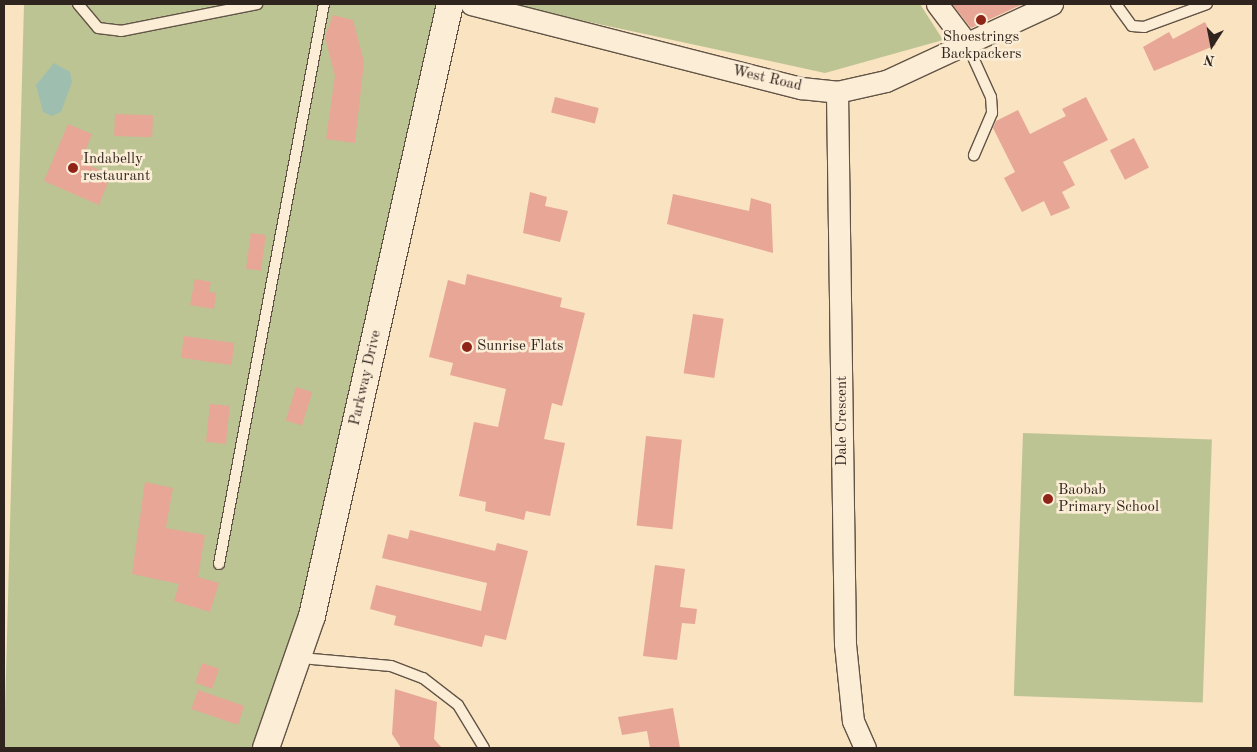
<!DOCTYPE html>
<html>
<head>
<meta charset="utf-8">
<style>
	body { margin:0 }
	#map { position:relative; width:1257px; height:752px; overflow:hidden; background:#f9e3c0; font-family:"Old Standard TT",serif }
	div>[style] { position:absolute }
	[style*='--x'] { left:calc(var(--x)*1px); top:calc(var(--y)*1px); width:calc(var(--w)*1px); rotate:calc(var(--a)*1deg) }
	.green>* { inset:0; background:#bcc493; transform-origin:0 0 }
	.water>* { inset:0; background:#9ebeb0 }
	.building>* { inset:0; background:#e7a696; transform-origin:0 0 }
	.roads { filter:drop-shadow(1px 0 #625446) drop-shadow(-1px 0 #625446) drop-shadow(0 1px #625446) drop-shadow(0 -1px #625446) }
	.service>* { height:10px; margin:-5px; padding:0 5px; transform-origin:5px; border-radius:5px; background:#fbedd6 }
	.minor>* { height:21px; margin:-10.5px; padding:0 10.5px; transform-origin:10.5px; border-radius:10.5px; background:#fbedd6 }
	.tertiary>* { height:26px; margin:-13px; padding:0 13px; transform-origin:13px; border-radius:13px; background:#fbedd6 }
	.dots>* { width:14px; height:14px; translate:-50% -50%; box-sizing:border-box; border:2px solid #fbedd6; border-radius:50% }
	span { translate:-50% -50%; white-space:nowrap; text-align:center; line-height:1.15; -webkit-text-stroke:5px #fbedd6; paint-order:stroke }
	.poi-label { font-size:15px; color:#30241e }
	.left { translate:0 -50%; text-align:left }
	.street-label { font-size:15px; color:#30241e }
	.frame { position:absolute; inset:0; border:5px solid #30241e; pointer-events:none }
	.north { position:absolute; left:1187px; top:20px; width:50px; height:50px; -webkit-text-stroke:4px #fbedd6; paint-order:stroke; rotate:191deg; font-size:14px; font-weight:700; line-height:20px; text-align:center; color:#30241e }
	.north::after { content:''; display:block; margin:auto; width:18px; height:22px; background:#30241e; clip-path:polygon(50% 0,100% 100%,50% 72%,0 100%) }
</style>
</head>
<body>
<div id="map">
	<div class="green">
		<div style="clip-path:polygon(24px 4px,450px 4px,305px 624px,265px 748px,4px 748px)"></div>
		<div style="clip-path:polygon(506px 4px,920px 4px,943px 40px,825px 73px)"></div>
		<div style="left:1023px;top:433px;width:189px;height:263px;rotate:2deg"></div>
	</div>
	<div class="water">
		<div style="clip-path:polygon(54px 63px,70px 72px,72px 82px,61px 112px,52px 116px,43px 112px,36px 85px)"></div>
	</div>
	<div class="building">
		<div style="clip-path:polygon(952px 4px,1023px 4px,971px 28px)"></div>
		<div style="clip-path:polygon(333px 15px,353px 20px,364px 62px,355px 143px,326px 139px,335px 76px,325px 37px)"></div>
		<div style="clip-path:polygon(1205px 22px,1216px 45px,1154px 71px,1143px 47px,1169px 32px,1173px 39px)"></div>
		<div style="left:555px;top:97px;width:45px;height:16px;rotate:14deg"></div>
		<div style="clip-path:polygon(1086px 97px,1108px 140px,1063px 162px,1075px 185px,1062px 192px,1070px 208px,1051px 216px,1044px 201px,1022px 212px,1004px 178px,1015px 172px,993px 128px,996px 121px,1018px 110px,1030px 134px,1066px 116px,1062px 109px)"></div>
		<div style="left:115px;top:114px;width:38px;height:22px;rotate:2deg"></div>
		<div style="clip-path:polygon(68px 124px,92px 134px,81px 162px,111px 175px,99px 205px,44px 181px)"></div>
		<div style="left:1134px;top:138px;width:33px;height:27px;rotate:63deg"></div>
		<div style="clip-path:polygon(530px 192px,547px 197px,545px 206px,568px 211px,560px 242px,523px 233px)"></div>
		<div style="clip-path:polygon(673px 194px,749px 211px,751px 198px,771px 204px,773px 253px,667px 224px)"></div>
		<div style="left:251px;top:233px;width:15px;height:36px;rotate:8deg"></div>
		<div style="clip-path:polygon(467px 274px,562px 298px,560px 307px,585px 313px,562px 406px,552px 403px,544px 439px,565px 443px,550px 516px,526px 511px,524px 520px,485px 511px,486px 502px,459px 496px,474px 422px,498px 427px,506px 389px,450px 375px,453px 363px,429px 357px,448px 280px,465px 285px)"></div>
		<div style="clip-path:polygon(195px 279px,211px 282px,209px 292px,216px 293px,214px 309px,190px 305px)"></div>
		<div style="left:693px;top:314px;width:31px;height:60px;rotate:9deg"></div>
		<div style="left:184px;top:336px;width:51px;height:22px;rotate:8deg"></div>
		<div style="left:296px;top:387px;width:17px;height:35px;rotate:17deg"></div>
		<div style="left:210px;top:404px;width:20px;height:38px;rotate:6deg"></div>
		<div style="left:646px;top:436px;width:36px;height:90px;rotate:6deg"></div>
		<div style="clip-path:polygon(145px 482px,173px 488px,166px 528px,205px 535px,198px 577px,219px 583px,210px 612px,174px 601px,179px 584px,132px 574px)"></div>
		<div style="clip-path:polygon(410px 530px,495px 551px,497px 543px,528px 551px,506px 640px,485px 635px,482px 647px,394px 625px,396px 616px,370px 609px,376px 585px,481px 611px,487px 583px,382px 558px,388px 534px,408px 539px)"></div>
		<div style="clip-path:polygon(655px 565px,685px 569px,680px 607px,697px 609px,695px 624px,682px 623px,677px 660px,643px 656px)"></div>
		<div style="left:202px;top:663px;width:18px;height:21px;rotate:19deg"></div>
		<div style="clip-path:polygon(395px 689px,437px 702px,434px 739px,442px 748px,401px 748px,392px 734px)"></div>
		<div style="left:198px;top:690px;width:49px;height:20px;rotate:19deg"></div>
		<div style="clip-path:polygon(673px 708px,680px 748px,650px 748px,647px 731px,622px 735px,618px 717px)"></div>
	</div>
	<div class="roads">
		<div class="service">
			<div style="--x:78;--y:4;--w:31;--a:50"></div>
			<div style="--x:98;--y:28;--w:23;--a:7"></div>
			<div style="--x:121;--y:31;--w:139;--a:-11.2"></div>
			<div style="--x:1116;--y:4;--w:27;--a:54"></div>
			<div style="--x:1132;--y:26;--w:12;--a:5"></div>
			<div style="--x:1144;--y:27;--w:67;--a:-20.1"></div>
			<div style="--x:966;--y:42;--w:60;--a:65.6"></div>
			<div style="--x:991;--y:97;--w:16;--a:86"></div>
			<div style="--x:992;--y:113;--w:46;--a:113.2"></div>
			<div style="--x:219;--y:564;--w:570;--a:-79.38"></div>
			<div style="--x:301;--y:658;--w:90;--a:5.1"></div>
			<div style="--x:391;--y:666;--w:34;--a:21"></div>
			<div style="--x:423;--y:678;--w:44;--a:37.6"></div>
			<div style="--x:458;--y:705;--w:50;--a:58.8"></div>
		</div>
		<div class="minor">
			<div style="--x:471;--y:4;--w:341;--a:14.3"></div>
			<div style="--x:801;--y:88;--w:36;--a:6"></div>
			<div style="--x:837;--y:92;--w:50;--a:-12.7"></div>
			<div style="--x:886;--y:81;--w:183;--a:-24.9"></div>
			<div style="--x:937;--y:4;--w:46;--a:52.9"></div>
			<div style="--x:837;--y:92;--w:552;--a:89.17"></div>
			<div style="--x:845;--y:644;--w:77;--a:84.1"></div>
			<div style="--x:853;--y:721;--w:30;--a:66"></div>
		</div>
		<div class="tertiary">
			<div style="--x:266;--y:748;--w:140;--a:-70.8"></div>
			<div style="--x:312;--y:616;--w:627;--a:-77.29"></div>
		</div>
	</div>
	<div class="dots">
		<div style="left:981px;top:20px;background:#8f2418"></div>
		<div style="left:73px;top:168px;background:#8f2418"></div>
		<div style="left:467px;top:347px;background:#8f2418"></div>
		<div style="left:1048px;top:499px;background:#8f2418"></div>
	</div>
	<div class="poi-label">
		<span style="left:981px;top:46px">Shoestrings<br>Backpackers</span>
		<span class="left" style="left:83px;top:168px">Indabelly<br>restaurant</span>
		<span class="left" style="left:477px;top:347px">Sunrise Flats</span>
		<span class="left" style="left:1058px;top:499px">Baobab<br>Primary School</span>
	</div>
	<div class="street-label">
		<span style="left:767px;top:79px;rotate:13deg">West Road</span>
		<span style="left:366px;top:378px;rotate:-77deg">Parkway Drive</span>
		<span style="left:843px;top:421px;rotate:-90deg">Dale Crescent</span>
	</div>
	<div class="frame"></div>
	<div class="north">N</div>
</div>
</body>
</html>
